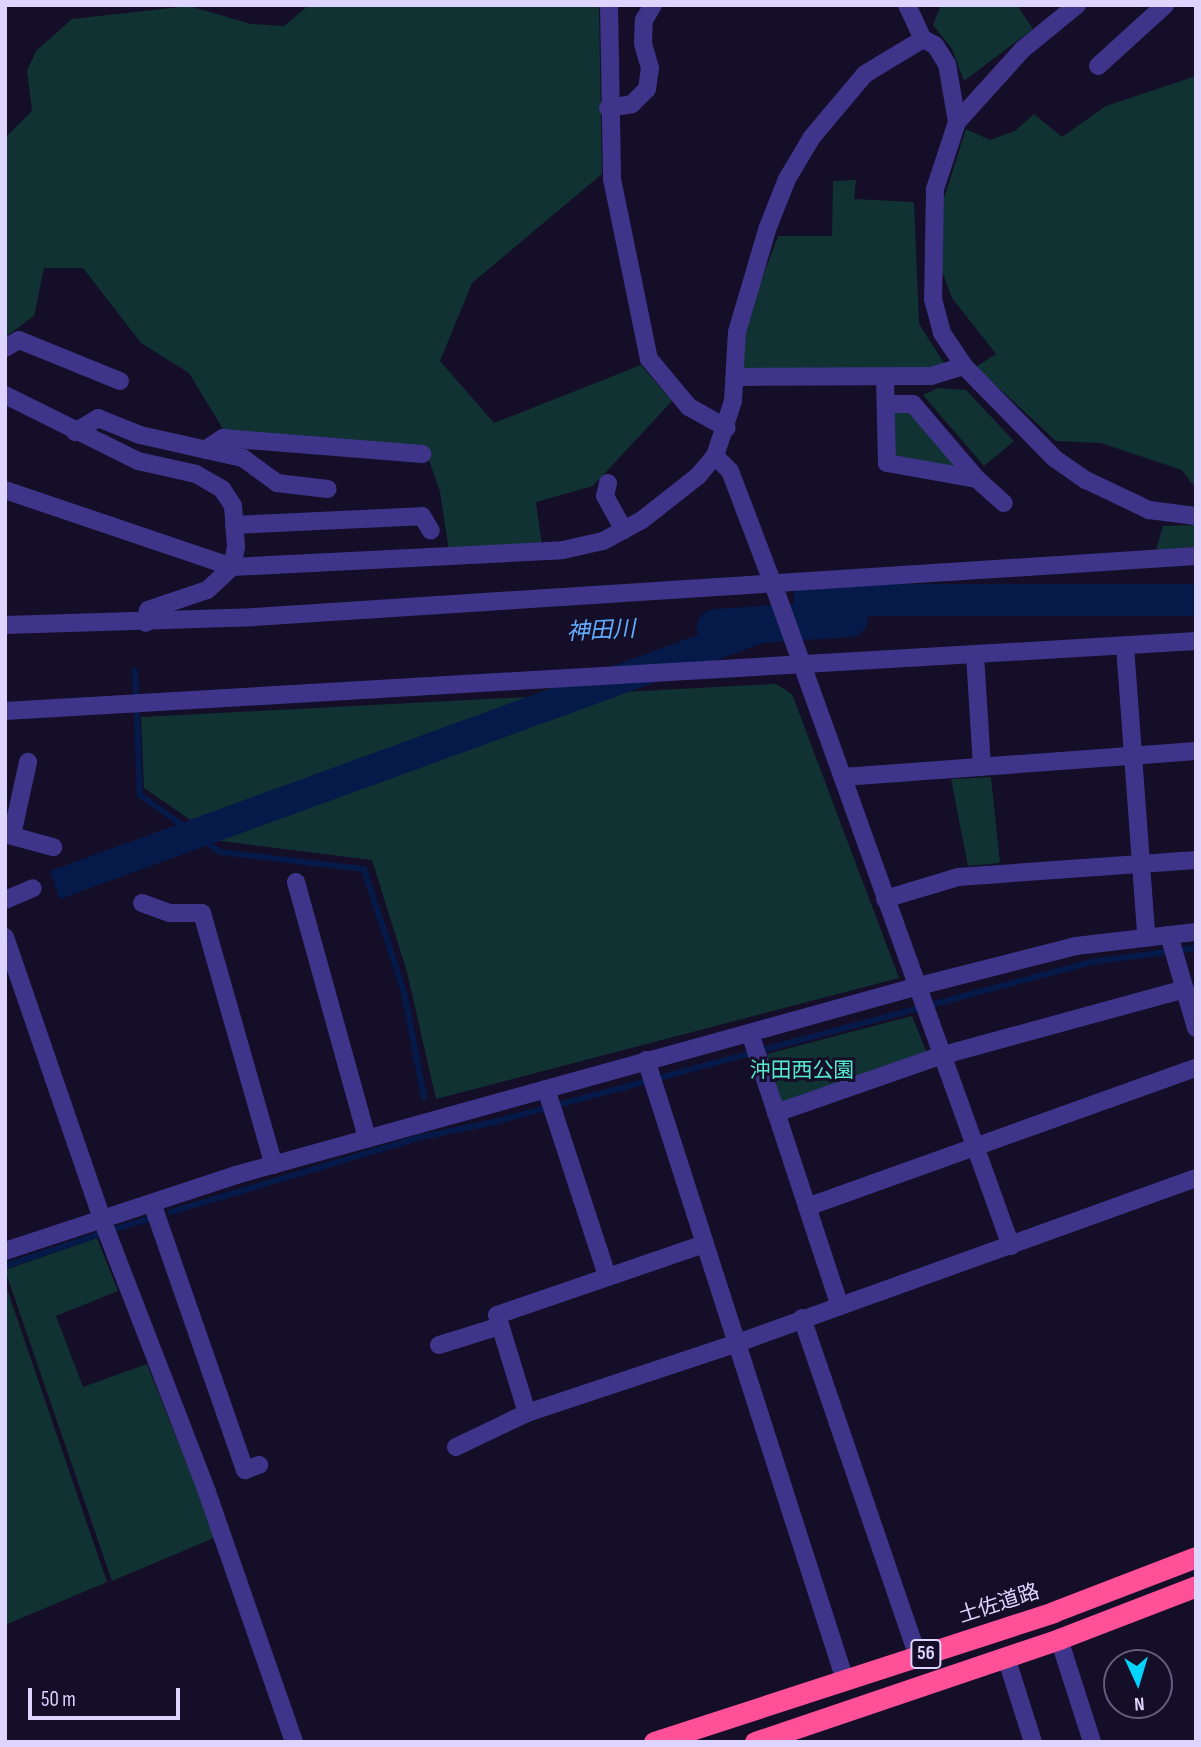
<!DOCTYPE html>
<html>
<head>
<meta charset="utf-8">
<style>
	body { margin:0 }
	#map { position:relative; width:1201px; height:1747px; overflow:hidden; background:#140e28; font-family:"Sofia Sans Condensed","Noto Sans JP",sans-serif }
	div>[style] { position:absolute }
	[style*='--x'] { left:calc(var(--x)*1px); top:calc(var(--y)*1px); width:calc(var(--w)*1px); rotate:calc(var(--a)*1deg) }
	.green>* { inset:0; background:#103233 }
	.water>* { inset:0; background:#061a49; transform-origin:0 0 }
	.stream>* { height:6px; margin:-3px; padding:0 3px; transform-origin:3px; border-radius:3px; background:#061a49 }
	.river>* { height:37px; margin:-18.5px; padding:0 18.5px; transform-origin:18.5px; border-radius:18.5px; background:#061a49 }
	.minor>* { height:18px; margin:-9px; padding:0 9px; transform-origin:9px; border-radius:9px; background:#3e358b }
	.highway>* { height:21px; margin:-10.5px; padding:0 10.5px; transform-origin:10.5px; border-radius:10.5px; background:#ff5098 }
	span { translate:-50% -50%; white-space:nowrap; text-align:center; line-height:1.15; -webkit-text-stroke:6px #140e28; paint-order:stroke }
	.shield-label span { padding:2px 5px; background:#140e28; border:2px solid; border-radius:5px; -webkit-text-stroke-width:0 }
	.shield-label { font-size:19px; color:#ddd5ff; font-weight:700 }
	.park-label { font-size:21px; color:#57e9ce }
	.street-label { font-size:21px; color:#ddd5ff }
	.water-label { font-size:23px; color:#63adff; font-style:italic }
	.frame { position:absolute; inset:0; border:7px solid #ddd5ff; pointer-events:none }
	.north { position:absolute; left:1103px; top:1649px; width:70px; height:70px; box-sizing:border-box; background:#140e28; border:2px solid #645e7e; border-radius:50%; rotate:176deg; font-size:19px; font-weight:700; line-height:28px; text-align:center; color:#ddd5ff }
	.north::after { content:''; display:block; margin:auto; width:24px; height:32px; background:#01d5ff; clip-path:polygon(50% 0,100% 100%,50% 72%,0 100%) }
	.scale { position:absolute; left:28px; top:1688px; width:152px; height:32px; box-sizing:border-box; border:4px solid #ddd5ff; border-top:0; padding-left:9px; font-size:21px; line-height:24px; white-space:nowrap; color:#ddd5ff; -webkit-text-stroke:5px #140e28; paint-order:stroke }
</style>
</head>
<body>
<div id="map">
	<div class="green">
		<div style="clip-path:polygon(309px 5px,599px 5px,602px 174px,472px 283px,440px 361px,494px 423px,641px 365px,672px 401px,593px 486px,536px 502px,542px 546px,449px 551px,440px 492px,425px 448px,226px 434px,189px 373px,141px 343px,83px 268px,44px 268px,34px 316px,5px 337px,5px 138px,32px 111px,27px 71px,36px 51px,72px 19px,189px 6px,251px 24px,284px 26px)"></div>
		<div style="clip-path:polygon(941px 5px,1017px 5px,1033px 29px,964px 81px,952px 49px,933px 25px)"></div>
		<div style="clip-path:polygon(1196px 76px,1196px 489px,1182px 470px,1101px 443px,1056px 441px,976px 367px,996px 354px,952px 298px,942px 271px,942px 204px,966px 129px,990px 140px,1015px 131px,1034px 114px,1062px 137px,1106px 106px)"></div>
		<div style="clip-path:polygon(856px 180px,854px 199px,914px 202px,919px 324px,944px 363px,931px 370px,741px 371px,747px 319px,778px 236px,832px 236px,833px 181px)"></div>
		<div style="clip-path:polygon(938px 388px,966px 390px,1014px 441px,984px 466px,923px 395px)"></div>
		<div style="clip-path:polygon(890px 409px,911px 410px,957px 469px,891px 456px)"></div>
		<div style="clip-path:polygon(1196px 525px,1196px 547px,1156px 550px,1163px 526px)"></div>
		<div style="clip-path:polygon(776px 684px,792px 694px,899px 978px,436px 1099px,407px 972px,372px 860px,221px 841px,144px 788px,141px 717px)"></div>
		<div style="clip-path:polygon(991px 777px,1000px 863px,968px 866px,951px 779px)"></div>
		<div style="clip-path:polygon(912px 1016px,928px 1056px,782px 1106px,767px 1054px)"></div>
		<div style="clip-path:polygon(97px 1238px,118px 1291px,56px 1316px,83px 1387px,147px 1364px,216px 1537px,112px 1581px,5px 1270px)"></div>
		<div style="clip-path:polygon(5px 1283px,107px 1582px,5px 1625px)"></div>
	</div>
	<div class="water">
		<div style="left:1196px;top:584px;width:32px;height:402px;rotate:90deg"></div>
		<div style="left:761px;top:612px;width:30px;height:757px;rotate:70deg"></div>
	</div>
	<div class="stream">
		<div style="--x:135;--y:671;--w:124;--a:87.7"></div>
		<div style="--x:140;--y:795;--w:98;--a:35.5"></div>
		<div style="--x:220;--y:852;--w:145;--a:6.7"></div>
		<div style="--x:364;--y:869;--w:129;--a:72"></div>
		<div style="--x:404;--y:992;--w:107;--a:79.2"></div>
		<div style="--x:171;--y:1212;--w:257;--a:-16.7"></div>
		<div style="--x:417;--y:1138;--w:79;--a:-11.7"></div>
		<div style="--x:494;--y:1122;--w:618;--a:-15"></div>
		<div style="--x:1091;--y:962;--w:106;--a:-7.6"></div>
		<div style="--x:112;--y:1230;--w:39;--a:-17"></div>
		<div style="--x:5;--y:1266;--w:97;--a:-18.6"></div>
	</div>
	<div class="river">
		<div style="--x:715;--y:627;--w:134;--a:-3.8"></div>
	</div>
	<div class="minor">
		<div style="--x:609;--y:5;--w:174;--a:89"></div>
		<div style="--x:612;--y:179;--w:184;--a:78.4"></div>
		<div style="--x:649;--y:359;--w:62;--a:50.2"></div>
		<div style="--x:689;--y:407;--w:43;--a:28.9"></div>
		<div style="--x:907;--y:5;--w:38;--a:65"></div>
		<div style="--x:1077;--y:5;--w:70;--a:140.8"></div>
		<div style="--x:1023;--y:49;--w:98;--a:132.1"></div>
		<div style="--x:957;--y:122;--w:71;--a:108.2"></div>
		<div style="--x:935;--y:189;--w:110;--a:91"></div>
		<div style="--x:933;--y:299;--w:35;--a:75"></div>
		<div style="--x:942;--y:333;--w:40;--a:56"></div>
		<div style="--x:964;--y:366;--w:129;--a:45.6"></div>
		<div style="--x:1054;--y:458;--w:39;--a:35"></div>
		<div style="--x:1086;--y:480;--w:70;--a:25.5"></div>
		<div style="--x:1149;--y:510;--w:47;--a:7.3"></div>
		<div style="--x:1098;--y:66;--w:91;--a:-42.3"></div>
		<div style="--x:608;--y:108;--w:24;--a:-9"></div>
		<div style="--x:632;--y:104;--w:21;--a:-45"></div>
		<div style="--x:647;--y:89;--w:21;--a:-82"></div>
		<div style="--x:650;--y:68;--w:26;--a:-106"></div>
		<div style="--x:643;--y:43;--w:23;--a:-88"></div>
		<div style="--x:644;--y:20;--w:17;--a:-59"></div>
		<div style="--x:5;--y:348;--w:16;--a:-30"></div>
		<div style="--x:19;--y:340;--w:109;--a:22.1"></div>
		<div style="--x:736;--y:377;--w:195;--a:-0.3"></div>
		<div style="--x:931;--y:376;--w:34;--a:-17"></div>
		<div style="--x:885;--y:377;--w:86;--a:88.7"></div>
		<div style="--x:887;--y:463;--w:91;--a:10.1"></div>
		<div style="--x:977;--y:479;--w:36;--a:42"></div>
		<div style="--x:5;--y:395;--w:148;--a:26.4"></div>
		<div style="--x:138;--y:461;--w:59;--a:12.6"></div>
		<div style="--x:196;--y:474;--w:30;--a:30"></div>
		<div style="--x:222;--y:489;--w:20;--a:57"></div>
		<div style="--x:233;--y:506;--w:41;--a:85.8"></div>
		<div style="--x:236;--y:547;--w:20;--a:101"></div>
		<div style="--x:232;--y:567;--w:34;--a:137"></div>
		<div style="--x:207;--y:590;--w:62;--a:161.3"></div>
		<div style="--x:148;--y:610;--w:13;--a:99"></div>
		<div style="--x:886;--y:404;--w:27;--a:0"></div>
		<div style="--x:913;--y:404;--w:99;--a:49.5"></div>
		<div style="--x:75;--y:432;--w:27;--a:-31"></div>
		<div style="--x:98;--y:418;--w:45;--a:22"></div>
		<div style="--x:140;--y:435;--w:106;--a:12.6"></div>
		<div style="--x:243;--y:458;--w:42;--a:36.3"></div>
		<div style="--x:277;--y:483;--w:51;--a:6.7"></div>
		<div style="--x:205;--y:450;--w:22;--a:-34"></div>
		<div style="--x:223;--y:438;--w:200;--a:4.6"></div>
		<div style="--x:715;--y:456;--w:21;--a:45"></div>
		<div style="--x:730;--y:471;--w:129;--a:69.2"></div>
		<div style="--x:776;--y:592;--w:695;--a:70.24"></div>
		<div style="--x:608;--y:483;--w:13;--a:103"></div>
		<div style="--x:605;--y:496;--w:39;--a:61"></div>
		<div style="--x:5;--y:490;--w:240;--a:18.7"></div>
		<div style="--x:232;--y:567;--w:331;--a:-2.9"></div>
		<div style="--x:563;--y:550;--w:41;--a:-12.7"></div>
		<div style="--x:603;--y:541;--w:44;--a:-28.3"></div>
		<div style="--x:642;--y:520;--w:71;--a:-38.2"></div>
		<div style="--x:698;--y:476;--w:26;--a:-50"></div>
		<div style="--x:715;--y:456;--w:58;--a:-71.9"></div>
		<div style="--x:733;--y:401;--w:69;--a:-86.7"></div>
		<div style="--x:737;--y:332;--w:109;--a:-73.6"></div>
		<div style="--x:768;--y:227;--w:52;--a:-68.4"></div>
		<div style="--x:787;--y:179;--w:49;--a:-59.2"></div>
		<div style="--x:812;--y:137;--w:82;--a:-49.9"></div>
		<div style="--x:865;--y:74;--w:68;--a:-31.1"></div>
		<div style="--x:923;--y:39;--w:13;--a:27"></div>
		<div style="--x:935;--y:45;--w:22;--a:58"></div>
		<div style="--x:947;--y:64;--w:59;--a:80.2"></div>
		<div style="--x:234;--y:525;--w:188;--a:-2.7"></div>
		<div style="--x:422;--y:516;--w:17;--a:59"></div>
		<div style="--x:5;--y:625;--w:248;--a:-1.8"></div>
		<div style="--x:253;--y:617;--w:945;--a:-3.7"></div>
		<div style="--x:1125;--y:646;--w:290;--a:85.8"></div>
		<div style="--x:975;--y:655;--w:111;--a:86.4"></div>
		<div style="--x:5;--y:711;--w:1193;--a:-3.36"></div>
		<div style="--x:843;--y:777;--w:354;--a:-4.2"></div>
		<div style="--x:5;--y:834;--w:50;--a:15.2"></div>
		<div style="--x:12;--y:835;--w:75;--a:-77.6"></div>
		<div style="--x:296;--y:882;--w:266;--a:74.5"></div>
		<div style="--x:885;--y:899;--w:76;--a:-16.8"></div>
		<div style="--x:958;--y:877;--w:239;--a:-4.1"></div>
		<div style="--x:5;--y:900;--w:30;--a:-23"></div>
		<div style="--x:142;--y:903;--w:30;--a:20"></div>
		<div style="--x:170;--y:913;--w:32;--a:0"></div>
		<div style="--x:202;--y:913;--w:262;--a:74.1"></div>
		<div style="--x:1169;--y:935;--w:97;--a:73.8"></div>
		<div style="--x:5;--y:937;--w:301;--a:71"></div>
		<div style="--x:103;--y:1222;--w:289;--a:68.9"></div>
		<div style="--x:207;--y:1492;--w:265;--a:70.8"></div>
		<div style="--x:750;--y:1033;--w:285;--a:71.8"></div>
		<div style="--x:646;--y:1060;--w:651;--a:72.21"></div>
		<div style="--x:546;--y:1089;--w:197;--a:71.9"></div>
		<div style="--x:776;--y:1113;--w:174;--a:-19.2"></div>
		<div style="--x:940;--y:1056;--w:254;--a:-15.3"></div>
		<div style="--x:152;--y:1203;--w:283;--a:70.8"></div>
		<div style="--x:245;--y:1470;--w:15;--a:-20"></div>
		<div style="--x:807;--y:1207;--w:413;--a:-19.7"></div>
		<div style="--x:5;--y:1251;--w:243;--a:-18.2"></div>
		<div style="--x:236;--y:1175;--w:705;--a:-15.48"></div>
		<div style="--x:915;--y:987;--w:166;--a:-14.3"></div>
		<div style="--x:1076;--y:946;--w:121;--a:-6.7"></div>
		<div style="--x:802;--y:1318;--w:346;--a:71.1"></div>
		<div style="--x:439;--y:1345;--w:64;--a:-17.3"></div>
		<div style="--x:527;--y:1413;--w:219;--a:-18.4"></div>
		<div style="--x:735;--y:1344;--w:490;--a:-19.8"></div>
		<div style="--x:456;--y:1447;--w:79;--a:-25.6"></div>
		<div style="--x:527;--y:1413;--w:102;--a:-107"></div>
		<div style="--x:497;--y:1315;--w:219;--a:-18.9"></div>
		<div style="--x:1059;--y:1639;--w:108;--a:72.2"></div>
		<div style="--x:1006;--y:1657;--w:89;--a:72.4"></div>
	</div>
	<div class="highway">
		<div style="--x:654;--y:1742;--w:420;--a:-18"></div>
		<div style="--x:1053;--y:1612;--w:153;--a:-21"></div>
		<div style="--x:755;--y:1742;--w:321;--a:-18.7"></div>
		<div style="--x:1059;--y:1639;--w:147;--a:-21.1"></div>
	</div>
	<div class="shield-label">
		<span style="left:926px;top:1654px">56</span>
	</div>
	<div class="park-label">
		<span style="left:802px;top:1071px">沖田西公園</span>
	</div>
	<div class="street-label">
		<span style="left:999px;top:1604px;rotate:-18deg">土佐道路</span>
	</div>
	<div class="water-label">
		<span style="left:601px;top:631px;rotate:-3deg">神田川</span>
	</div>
	<div class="frame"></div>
	<div class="north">N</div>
	<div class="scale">50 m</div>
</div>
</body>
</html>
